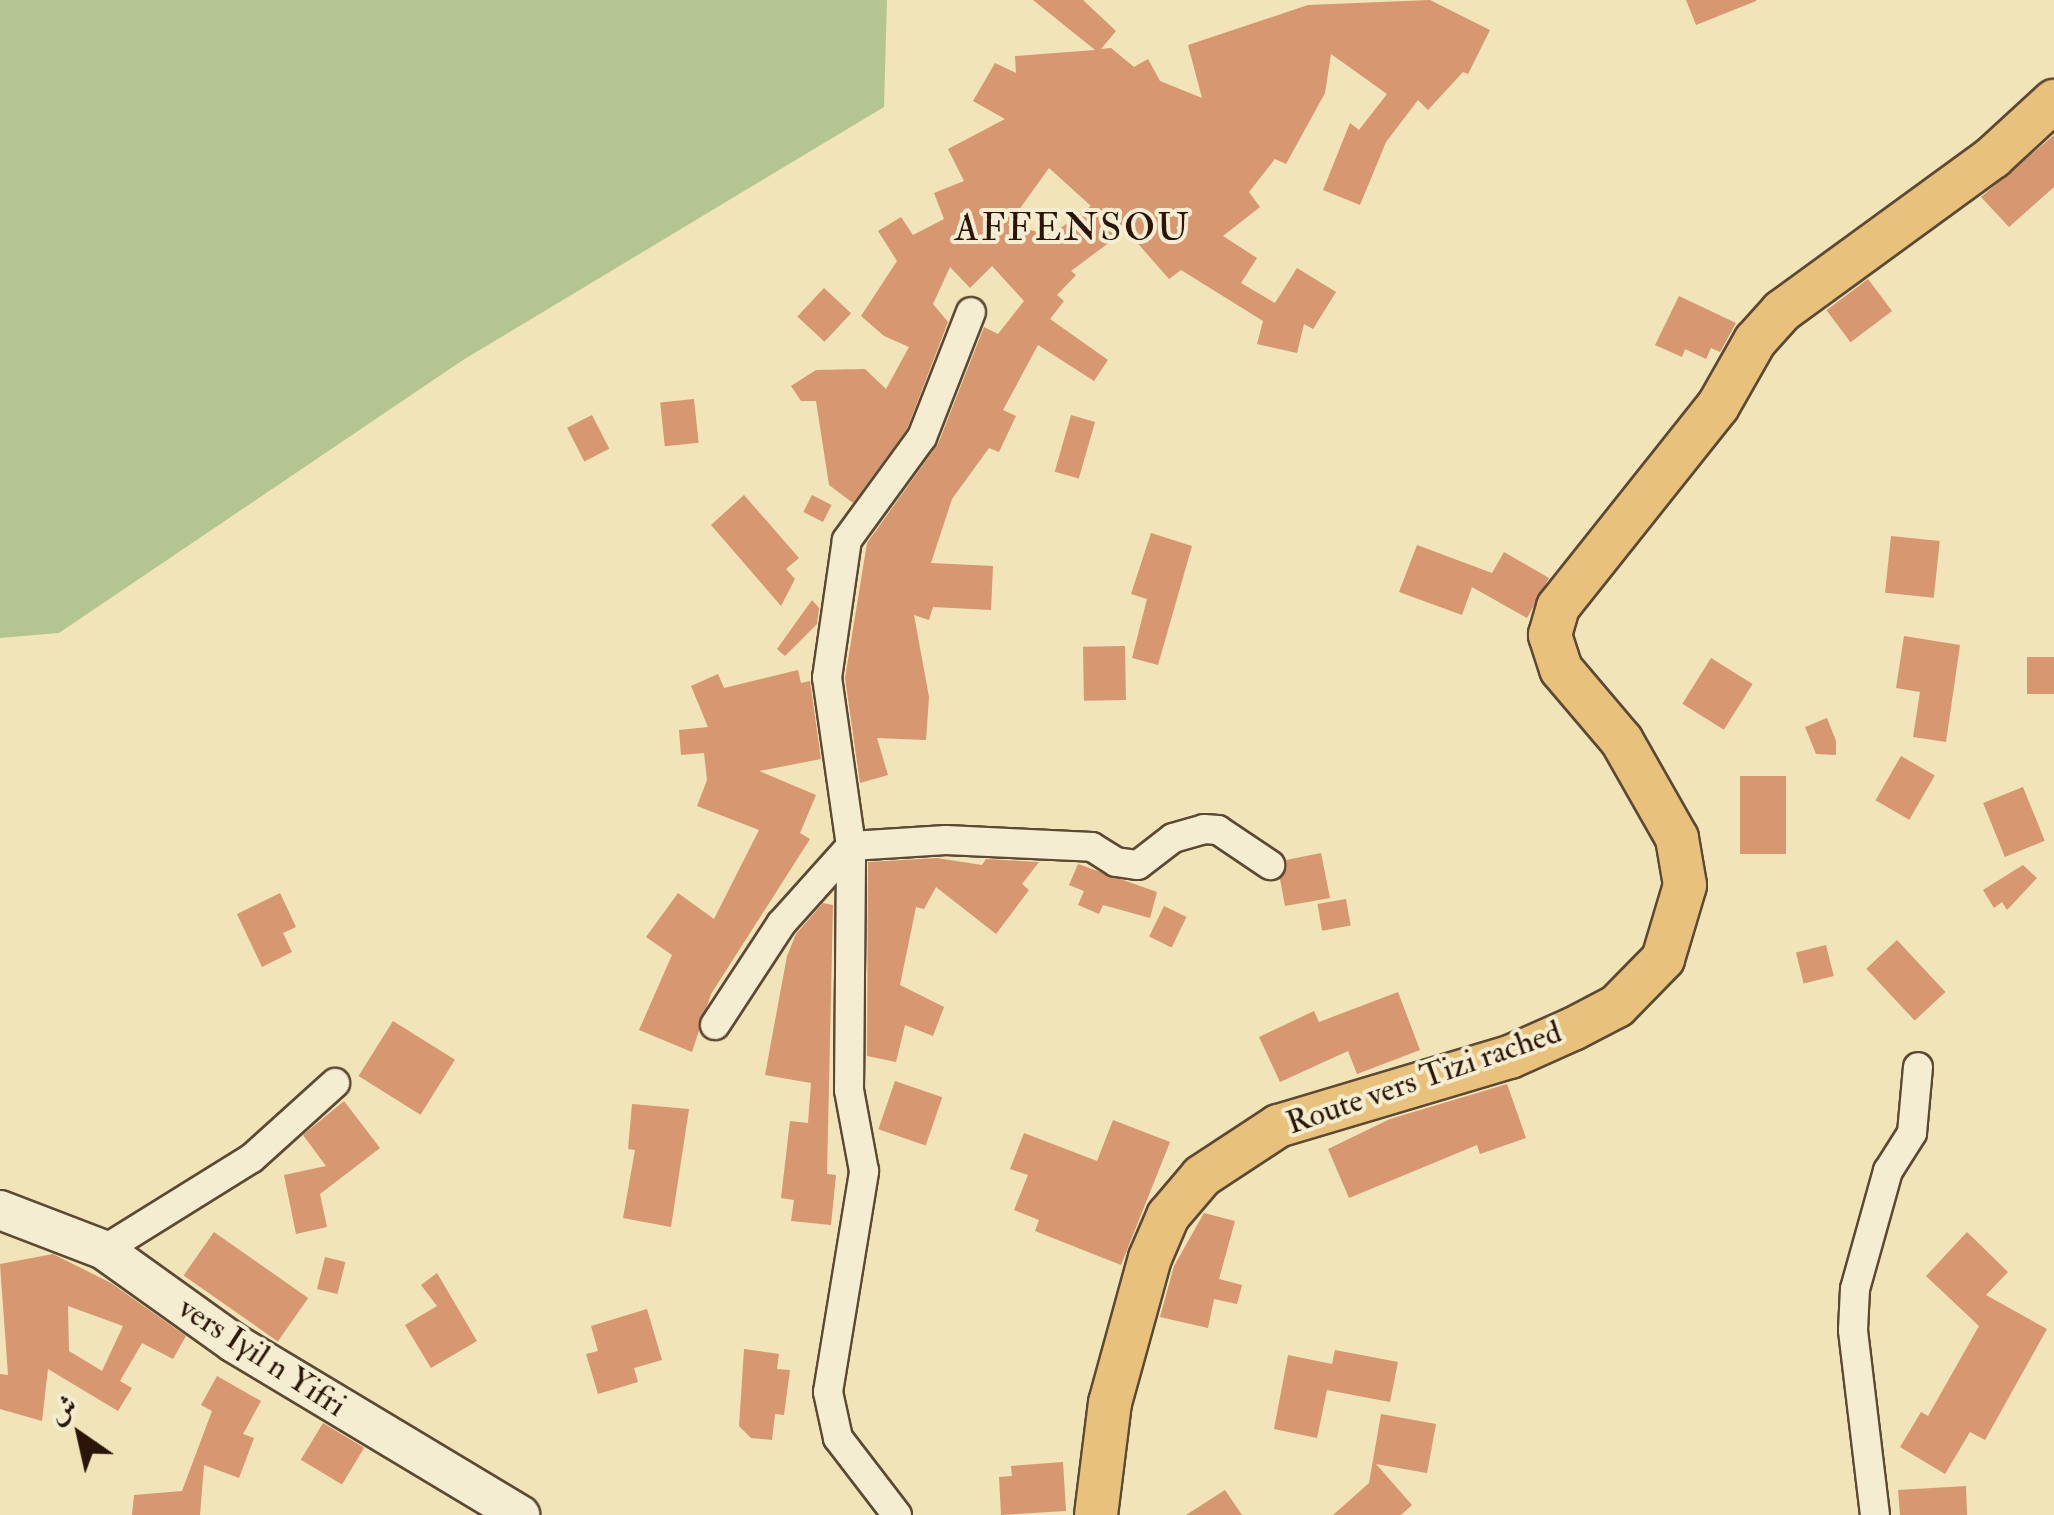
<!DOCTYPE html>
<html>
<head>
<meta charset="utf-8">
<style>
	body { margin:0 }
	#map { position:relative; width:2054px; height:1515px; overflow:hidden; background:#f0e4b8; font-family:"IM FELL Double Pica",Amiri,serif }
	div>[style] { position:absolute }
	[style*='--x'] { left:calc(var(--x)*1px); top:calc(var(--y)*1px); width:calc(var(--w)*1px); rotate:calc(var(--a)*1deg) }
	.green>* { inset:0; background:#b5c592 }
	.building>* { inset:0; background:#d69771; transform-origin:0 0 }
	.roads { filter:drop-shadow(2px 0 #5c4934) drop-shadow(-2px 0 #5c4934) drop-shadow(0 2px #5c4934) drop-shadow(0 -2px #5c4934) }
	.minor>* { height:28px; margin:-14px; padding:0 14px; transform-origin:14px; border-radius:14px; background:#f5edd1 }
	.secondary>* { height:38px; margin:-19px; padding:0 19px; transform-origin:19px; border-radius:19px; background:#f5edd1 }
	.primary>* { height:42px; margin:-21px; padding:0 21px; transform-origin:21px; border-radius:21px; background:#e8c27c }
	span { translate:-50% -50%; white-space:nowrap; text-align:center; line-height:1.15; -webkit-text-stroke:8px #f5edd1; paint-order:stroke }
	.street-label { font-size:32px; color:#2a1508 }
	.quarter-label { font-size:38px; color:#2a1508; letter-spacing:2.5px }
	.north { position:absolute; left:30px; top:1385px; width:100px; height:100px; -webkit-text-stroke:8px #f5edd1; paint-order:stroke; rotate:326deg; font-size:28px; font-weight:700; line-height:40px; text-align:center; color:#2a1508 }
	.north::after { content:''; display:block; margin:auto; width:35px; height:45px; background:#2a1508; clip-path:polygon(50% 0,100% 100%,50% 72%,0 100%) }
</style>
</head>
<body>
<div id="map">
	<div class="green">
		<div style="clip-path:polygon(0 0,887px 0,884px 107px,463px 360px,59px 633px,0 638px)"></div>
	</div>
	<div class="building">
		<div style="clip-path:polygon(evenodd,1033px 0,1083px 0,1116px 31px,1101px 49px,1111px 48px,1134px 67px,1148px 59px,1160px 81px,1202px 98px,1188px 45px,1308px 5px,1430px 0,1490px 30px,1468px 74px,1463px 72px,1428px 110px,1418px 100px,1386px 142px,1360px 205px,1323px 190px,1350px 123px,1359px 130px,1387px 94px,1331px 54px,1325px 93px,1286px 164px,1275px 159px,1249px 192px,1260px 207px,1223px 236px,1257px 258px,1241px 283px,1275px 303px,1297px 268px,1336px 292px,1313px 329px,1304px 324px,1297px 353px,1257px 344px,1263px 321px,1181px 270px,1169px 279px,1126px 230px,1071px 271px,1076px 275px,1057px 295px,1064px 301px,1050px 319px,1108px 360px,1094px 381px,1038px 345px,1003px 410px,1016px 416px,999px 452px,989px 448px,952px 499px,931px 563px,993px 566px,991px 610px,933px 607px,929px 620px,914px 615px,929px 697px,926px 740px,877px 738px,888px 775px,860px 783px,845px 678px,867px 543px,938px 444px,984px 327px,998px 334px,1024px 301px,992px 266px,970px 288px,950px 267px,933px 304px,948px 322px,907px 429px,853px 503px,829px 485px,816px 401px,801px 401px,791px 386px,816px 370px,865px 369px,886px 389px,909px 347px,884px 336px,861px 316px,897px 261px,878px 231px,901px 217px,913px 235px,944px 219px,934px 193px,964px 181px,948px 149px,1005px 119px,973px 101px,995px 63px,1016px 73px,1015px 56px,1095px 50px,1033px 0,1049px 168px,1091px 206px,1051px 235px,1008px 225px,1049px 168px)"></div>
		<div style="clip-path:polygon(1686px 0,1756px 0,1756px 1px,1696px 25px)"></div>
		<div style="clip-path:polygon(2054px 135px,2054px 187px,2009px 227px,1981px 197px)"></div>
		<div style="left:1868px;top:279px;width:40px;height:52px;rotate:53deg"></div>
		<div style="left:824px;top:288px;width:37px;height:39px;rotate:43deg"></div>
		<div style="clip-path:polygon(1679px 296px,1736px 323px,1720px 352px,1711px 348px,1706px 359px,1685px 349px,1682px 357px,1655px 345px)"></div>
		<div style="left:694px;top:399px;width:44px;height:34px;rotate:84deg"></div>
		<div style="left:592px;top:415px;width:38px;height:28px;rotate:63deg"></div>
		<div style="left:1071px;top:415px;width:25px;height:59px;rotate:16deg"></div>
		<div style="clip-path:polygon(744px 495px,799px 558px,786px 569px,795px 579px,781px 606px,711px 525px)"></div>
		<div style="left:812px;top:495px;width:22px;height:19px;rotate:27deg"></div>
		<div style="clip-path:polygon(1151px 533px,1192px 546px,1158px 665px,1132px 658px,1147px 599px,1131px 594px)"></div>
		<div style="left:1891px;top:536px;width:49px;height:57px;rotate:6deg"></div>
		<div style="clip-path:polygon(1417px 545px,1492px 573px,1504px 552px,1549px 578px,1527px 618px,1472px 587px,1462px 615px,1399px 592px)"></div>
		<div style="clip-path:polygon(812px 600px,819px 608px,817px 624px,785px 656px,777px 649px)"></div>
		<div style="clip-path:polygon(1904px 636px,1960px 645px,1946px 742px,1913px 737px,1920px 692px,1896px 688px)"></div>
		<div style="left:1125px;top:646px;width:54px;height:42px;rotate:89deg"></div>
		<div style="left:2054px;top:657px;width:37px;height:27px;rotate:90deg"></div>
		<div style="left:1711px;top:658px;width:49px;height:54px;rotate:32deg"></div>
		<div style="clip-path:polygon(798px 670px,801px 683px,810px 681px,821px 759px,759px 771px,816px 795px,800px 833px,810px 839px,711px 994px,692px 1052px,639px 1030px,672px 955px,646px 937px,678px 893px,714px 919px,759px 830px,697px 806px,707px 780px,704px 753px,681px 755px,679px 730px,708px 727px,691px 686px,718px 674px,724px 688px)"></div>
		<div style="clip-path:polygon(1827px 718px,1836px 741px,1836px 755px,1816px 754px,1805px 727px)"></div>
		<div style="left:1901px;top:756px;width:39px;height:51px;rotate:30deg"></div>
		<div style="left:1740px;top:776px;width:46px;height:78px"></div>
		<div style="left:2023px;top:787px;width:58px;height:43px;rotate:68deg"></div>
		<div style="clip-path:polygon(1321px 853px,1330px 898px,1285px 906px,1280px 879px,1286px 860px)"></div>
		<div style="clip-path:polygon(937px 858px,982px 865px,986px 859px,1039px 862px,1022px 884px,1029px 890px,996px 934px,936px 887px,924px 909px,916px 907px,900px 985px,944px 1007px,933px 1036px,905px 1025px,896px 1062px,867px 1056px,868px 862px)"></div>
		<div style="clip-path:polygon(1078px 864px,1157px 892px,1150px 918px,1103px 905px,1099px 914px,1078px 905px,1084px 891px,1069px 885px)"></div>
		<div style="clip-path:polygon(2023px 865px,2037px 878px,2007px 910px,2002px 902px,1994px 908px,1983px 890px)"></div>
		<div style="clip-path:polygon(280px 893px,296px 927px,283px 933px,292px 952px,262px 967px,237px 914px)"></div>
		<div style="left:1346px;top:899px;width:27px;height:29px;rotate:80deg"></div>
		<div style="clip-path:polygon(823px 903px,833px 905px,827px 1174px,836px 1175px,831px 1225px,791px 1221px,794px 1200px,781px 1198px,790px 1121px,808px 1123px,811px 1083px,765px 1075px,787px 956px,796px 934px)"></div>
		<div style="left:1164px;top:906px;width:25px;height:34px;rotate:26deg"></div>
		<div style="left:1897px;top:940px;width:71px;height:42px;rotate:47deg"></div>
		<div style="left:1826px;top:945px;width:32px;height:31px;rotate:76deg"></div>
		<div style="clip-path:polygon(1398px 992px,1420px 1050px,1357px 1074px,1348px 1051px,1280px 1082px,1259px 1037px,1314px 1011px,1319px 1022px)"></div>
		<div style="left:393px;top:1021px;width:73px;height:65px;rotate:32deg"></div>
		<div style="left:895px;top:1081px;width:50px;height:51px;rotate:19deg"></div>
		<div style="clip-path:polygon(1507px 1084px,1526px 1138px,1480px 1154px,1477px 1145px,1349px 1198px,1328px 1149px,1390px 1119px)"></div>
		<div style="clip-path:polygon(344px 1101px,380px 1148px,320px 1194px,327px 1227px,296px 1234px,284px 1175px,326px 1166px,303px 1135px)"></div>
		<div style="clip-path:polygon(632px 1104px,689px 1109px,671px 1227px,623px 1218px,635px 1150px,628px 1149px)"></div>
		<div style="clip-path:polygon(1113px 1120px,1170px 1142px,1121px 1265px,1035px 1231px,1039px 1220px,1014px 1210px,1028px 1175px,1010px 1169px,1024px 1133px,1097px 1161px)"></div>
		<div style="clip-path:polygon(1204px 1213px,1235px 1221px,1219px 1279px,1242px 1285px,1237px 1304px,1214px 1299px,1208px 1328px,1160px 1317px,1174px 1266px)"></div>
		<div style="left:214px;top:1232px;width:115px;height:53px;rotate:35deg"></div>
		<div style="clip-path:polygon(1967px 1232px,2008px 1272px,1986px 1295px,2047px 1329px,1985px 1440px,1970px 1432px,1945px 1474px,1900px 1447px,1921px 1412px,1928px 1416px,1979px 1326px,1926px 1276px)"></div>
		<div style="clip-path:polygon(evenodd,53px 1254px,111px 1283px,186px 1336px,173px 1359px,142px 1343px,120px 1381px,132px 1388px,118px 1411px,48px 1369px,42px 1421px,0 1409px,0 1374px,8px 1375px,0 1264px,53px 1254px,68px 1306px,123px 1326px,102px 1371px,69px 1351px,68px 1306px)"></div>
		<div style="left:325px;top:1257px;width:21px;height:33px;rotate:14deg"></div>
		<div style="clip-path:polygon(437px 1273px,477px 1341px,431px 1368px,405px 1325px,437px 1306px,421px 1285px)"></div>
		<div style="clip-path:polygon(647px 1309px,662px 1360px,634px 1368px,638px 1382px,598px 1394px,586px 1354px,598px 1351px,591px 1326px)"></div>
		<div style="clip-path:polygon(744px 1349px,779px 1354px,777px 1369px,790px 1370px,784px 1415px,775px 1414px,772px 1440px,751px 1438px,739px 1426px)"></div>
		<div style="clip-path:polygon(1335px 1350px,1398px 1362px,1390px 1402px,1327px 1390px,1317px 1438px,1274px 1429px,1288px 1355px,1332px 1364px)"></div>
		<div style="clip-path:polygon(217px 1376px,261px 1401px,243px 1434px,254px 1438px,239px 1478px,204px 1465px,200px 1515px,132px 1515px,134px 1495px,182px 1491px,212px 1411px,201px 1405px)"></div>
		<div style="clip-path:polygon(1381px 1414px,1436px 1424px,1427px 1473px,1376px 1464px,1412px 1505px,1401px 1515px,1333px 1515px,1369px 1483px)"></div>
		<div style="left:323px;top:1423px;width:48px;height:43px;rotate:31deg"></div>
		<div style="clip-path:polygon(1063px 1462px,1066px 1511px,1001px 1515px,999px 1477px,1012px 1476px,1011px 1466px)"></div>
		<div style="clip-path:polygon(1966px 1486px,1967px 1515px,1900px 1515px,1898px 1490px)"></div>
		<div style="clip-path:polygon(1225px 1490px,1242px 1515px,1186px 1515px)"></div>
	</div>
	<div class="roads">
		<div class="minor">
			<div style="--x:715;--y:1025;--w:121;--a:-56.8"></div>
			<div style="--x:781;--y:924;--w:105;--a:-48.1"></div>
			<div style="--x:851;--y:846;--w:95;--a:-3.6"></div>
			<div style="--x:946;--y:840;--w:146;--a:2.7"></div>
			<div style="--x:1092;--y:847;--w:28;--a:32"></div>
			<div style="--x:1116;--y:862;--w:22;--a:8"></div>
			<div style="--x:1138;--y:865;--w:44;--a:-37.6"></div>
			<div style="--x:1173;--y:838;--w:32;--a:-16"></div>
			<div style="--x:1204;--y:829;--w:14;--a:4"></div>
			<div style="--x:1218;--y:830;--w:63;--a:33.9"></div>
			<div style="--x:104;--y:1250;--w:174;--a:-31.9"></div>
			<div style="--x:252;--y:1158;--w:112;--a:-42.1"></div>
			<div style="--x:897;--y:1515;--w:97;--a:-127.5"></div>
			<div style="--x:838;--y:1438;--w:47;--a:-102.3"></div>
			<div style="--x:828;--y:1392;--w:224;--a:-80.7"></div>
			<div style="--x:864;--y:1171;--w:82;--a:-100.5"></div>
			<div style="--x:849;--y:1090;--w:244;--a:-89.5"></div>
			<div style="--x:851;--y:846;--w:170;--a:-98.1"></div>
			<div style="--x:827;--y:678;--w:139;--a:-81.8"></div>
			<div style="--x:847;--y:540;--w:127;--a:-53.9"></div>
			<div style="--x:922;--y:437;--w:134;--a:-68.6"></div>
			<div style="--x:1875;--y:1515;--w:186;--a:-96.8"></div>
			<div style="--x:1853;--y:1330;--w:41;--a:-87.2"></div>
			<div style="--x:1855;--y:1289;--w:123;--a:-74.4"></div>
			<div style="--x:1888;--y:1171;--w:45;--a:-57.7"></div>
			<div style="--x:1912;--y:1133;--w:66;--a:-84.8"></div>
		</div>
		<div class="secondary">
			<div style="--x:0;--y:1210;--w:111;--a:21"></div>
			<div style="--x:104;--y:1250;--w:160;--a:35.6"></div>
			<div style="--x:234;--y:1343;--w:334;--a:31"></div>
		</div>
		<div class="primary">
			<div style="--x:1096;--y:1515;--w:113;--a:-82.9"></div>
			<div style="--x:1110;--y:1403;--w:150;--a:-74.6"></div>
			<div style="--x:1150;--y:1258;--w:46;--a:-66.8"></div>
			<div style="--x:1168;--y:1216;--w:52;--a:-49.6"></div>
			<div style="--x:1202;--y:1176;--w:91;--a:-33.3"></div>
			<div style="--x:1278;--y:1126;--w:242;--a:-16.6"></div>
			<div style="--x:1510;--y:1057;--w:69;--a:-24"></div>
			<div style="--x:1573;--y:1029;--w:50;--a:-27.6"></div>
			<div style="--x:1617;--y:1006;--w:66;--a:-45.6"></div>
			<div style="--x:1663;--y:959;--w:77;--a:-73.4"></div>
			<div style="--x:1685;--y:885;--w:48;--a:-99.7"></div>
			<div style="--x:1677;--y:838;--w:112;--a:-119.6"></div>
			<div style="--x:1622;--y:741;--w:94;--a:-130.3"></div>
			<div style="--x:1561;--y:669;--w:36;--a:-108"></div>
			<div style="--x:1550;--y:635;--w:29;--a:-74"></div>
			<div style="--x:1558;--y:607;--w:257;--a:-51.5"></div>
			<div style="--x:1718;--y:406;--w:75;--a:-60.4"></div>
			<div style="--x:1755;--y:341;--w:40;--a:-48"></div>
			<div style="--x:1782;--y:311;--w:261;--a:-36.1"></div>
			<div style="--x:1993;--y:157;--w:83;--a:-42.6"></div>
		</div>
	</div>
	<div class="street-label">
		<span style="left:1424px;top:1078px;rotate:-19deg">Route vers Tizi rached</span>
		<span style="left:262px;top:1357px;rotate:33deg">vers Iγil n Yifri</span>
	</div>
	<div class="quarter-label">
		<span style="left:1073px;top:229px">AFFENSOU</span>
	</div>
	<div class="north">ش</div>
</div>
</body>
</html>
